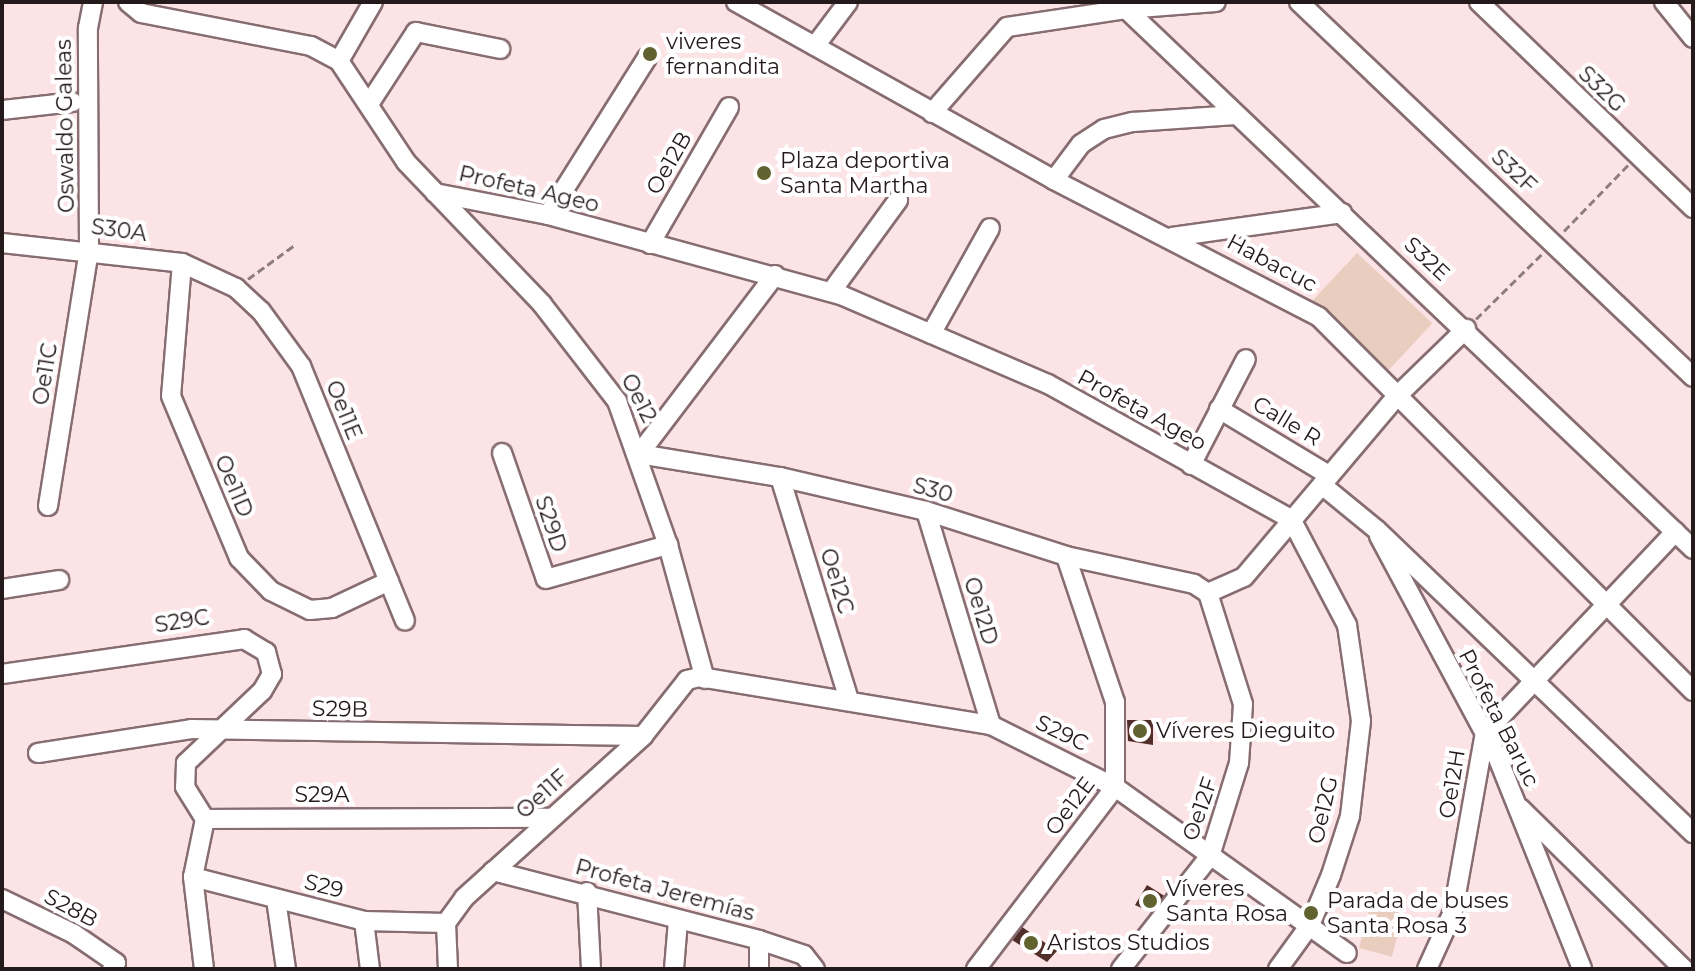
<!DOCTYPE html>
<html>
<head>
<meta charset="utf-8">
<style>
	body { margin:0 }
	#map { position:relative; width:1695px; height:971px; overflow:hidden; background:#fbe3e6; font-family:Montserrat,sans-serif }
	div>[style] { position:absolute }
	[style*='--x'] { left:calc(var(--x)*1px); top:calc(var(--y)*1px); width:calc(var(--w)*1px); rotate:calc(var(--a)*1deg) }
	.green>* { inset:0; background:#e9cdbe; transform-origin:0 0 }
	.building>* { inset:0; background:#512e29 }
	.path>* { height:3px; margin-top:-1.5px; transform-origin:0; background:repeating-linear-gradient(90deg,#8e7d7f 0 8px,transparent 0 12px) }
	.roads { filter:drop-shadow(2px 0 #876d71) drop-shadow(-2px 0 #876d71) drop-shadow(0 2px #876d71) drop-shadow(0 -2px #876d71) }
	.minor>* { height:18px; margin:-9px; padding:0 9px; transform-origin:9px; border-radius:9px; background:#fff }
	.dots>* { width:22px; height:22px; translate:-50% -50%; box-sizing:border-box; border:4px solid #fff; border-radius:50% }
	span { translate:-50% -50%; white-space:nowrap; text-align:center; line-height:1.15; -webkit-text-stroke:8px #fff; paint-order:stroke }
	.poi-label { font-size:22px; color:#241a1c }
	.left { translate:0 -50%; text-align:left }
	.street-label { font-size:22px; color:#241a1c }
	.frame { position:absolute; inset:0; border:4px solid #241a1c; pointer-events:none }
</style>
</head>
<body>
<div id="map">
	<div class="green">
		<div style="left:1357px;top:253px;width:103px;height:65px;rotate:43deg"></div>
		<div style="left:1374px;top:892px;width:34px;height:58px;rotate:15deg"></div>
	</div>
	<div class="building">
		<div style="clip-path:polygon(1127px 720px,1153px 720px,1153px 745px,1128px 741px)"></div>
		<div style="clip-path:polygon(1147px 885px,1166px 897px,1154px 914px,1135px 905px)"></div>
		<div style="clip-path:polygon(1015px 922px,1057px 951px,1047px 962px,1004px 935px)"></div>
	</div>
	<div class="path">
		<div style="--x:1564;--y:231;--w:92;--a:-45.9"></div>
		<div style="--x:248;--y:279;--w:59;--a:-36.1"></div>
		<div style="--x:1476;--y:319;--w:93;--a:-44.6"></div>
	</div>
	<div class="roads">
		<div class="minor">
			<div style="--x:128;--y:2;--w:17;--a:40"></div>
			<div style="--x:141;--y:13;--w:173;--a:11"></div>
			<div style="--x:311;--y:46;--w:32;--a:28"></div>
			<div style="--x:339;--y:61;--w:121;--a:56.4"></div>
			<div style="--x:406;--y:162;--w:197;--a:46.2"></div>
			<div style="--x:542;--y:304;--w:123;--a:52.3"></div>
			<div style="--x:617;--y:401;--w:153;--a:70.5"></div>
			<div style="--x:668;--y:545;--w:139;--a:74.6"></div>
			<div style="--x:736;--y:2;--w:364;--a:29.2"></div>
			<div style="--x:1054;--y:180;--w:298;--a:27.3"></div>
			<div style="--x:1319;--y:317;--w:529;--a:45"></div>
			<div style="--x:1299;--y:2;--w:544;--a:43.58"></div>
			<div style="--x:1479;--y:2;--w:297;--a:43.9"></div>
			<div style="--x:1664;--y:2;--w:46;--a:51.1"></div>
			<div style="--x:1126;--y:9;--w:783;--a:43.6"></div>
			<div style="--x:815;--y:46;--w:55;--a:-53.1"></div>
			<div style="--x:339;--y:61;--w:68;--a:-60"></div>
			<div style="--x:369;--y:104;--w:86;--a:-56.9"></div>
			<div style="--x:416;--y:32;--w:86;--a:11.4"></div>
			<div style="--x:2;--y:110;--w:71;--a:-6.4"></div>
			<div style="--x:932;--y:113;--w:114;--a:-48.9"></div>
			<div style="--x:1007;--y:27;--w:120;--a:-8.6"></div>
			<div style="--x:1126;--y:9;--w:90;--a:-4.4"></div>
			<div style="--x:1054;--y:180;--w:45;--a:-53.1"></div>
			<div style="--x:1081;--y:144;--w:27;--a:-33"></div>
			<div style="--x:1104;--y:129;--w:30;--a:-14"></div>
			<div style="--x:1133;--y:122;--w:103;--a:-3.9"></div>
			<div style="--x:435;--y:193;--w:115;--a:11"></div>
			<div style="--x:548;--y:215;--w:304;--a:15.3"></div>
			<div style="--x:841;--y:295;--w:225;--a:23.3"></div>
			<div style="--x:1048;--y:384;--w:278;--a:29.1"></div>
			<div style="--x:548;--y:215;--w:186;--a:-57.8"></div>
			<div style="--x:1172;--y:237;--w:172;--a:-8"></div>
			<div style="--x:2;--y:243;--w:181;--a:6.3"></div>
			<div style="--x:182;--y:263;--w:60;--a:24.8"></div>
			<div style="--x:236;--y:288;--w:34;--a:43"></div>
			<div style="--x:261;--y:311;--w:68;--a:54"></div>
			<div style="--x:301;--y:366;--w:275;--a:67.8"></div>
			<div style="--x:650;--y:244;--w:158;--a:-60"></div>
			<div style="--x:182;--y:263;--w:133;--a:94.7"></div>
			<div style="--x:171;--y:396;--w:176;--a:67.2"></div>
			<div style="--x:239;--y:558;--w:46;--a:45.9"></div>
			<div style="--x:271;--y:591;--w:43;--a:26"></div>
			<div style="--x:310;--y:610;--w:22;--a:-5"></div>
			<div style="--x:332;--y:608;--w:63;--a:-25.3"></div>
			<div style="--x:775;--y:275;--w:225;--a:127.2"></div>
			<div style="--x:639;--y:454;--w:143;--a:9.3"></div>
			<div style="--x:780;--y:477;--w:150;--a:13.1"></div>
			<div style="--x:926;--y:511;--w:147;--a:17.8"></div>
			<div style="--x:1066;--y:556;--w:131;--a:12.3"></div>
			<div style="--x:1194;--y:584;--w:17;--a:33"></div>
			<div style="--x:831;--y:292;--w:114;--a:-53.9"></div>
			<div style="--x:931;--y:334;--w:121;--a:-60.9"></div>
			<div style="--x:1219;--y:409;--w:128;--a:31"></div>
			<div style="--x:502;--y:453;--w:133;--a:70.8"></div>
			<div style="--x:546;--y:579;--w:127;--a:-15.6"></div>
			<div style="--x:1191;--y:465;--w:119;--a:-62.6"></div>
			<div style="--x:780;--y:477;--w:233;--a:72.8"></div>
			<div style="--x:1322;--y:485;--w:71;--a:39.3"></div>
			<div style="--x:1377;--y:530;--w:438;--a:43.8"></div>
			<div style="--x:48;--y:506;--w:260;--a:-80.9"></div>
			<div style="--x:89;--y:249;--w:221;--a:-90.3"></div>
			<div style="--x:88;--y:28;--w:26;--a:-79"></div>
			<div style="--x:926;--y:511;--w:224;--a:73.1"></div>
			<div style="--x:1379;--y:536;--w:250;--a:61.8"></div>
			<div style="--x:1497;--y:756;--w:229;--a:68.2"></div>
			<div style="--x:2;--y:589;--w:58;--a:-9"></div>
			<div style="--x:1208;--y:593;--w:39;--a:-24"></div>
			<div style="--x:1244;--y:577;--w:236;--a:-49.8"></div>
			<div style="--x:1396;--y:397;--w:98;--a:-44.2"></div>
			<div style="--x:2;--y:674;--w:245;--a:-8.2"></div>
			<div style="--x:244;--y:639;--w:26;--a:31"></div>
			<div style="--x:266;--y:652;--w:23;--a:75"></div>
			<div style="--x:272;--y:674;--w:20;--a:120"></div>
			<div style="--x:262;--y:691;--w:105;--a:136.5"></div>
			<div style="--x:186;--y:763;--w:24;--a:92"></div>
			<div style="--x:185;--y:787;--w:38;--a:58"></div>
			<div style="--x:205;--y:819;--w:345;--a:-0.2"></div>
			<div style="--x:38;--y:753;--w:155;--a:-8.9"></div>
			<div style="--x:191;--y:729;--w:452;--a:0.9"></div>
			<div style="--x:1520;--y:808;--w:230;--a:44.5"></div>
			<div style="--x:493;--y:871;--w:275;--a:14.5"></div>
			<div style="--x:759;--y:940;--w:47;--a:18.4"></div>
			<div style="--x:804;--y:955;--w:18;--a:52"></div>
			<div style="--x:193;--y:877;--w:177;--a:14.4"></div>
			<div style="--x:364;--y:921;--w:82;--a:1.4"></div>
			<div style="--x:587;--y:892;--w:77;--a:87"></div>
			<div style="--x:2;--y:899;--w:80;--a:25.9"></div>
			<div style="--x:74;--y:934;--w:51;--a:34.6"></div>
			<div style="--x:116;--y:963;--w:7;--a:124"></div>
			<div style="--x:276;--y:899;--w:71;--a:81.9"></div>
			<div style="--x:364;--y:921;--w:48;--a:82.9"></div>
			<div style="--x:204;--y:969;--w:93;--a:-96.8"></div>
			<div style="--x:193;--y:877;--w:59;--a:-78.3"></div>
			<div style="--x:448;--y:969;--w:46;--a:-92.5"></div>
			<div style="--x:446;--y:923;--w:31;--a:-54"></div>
			<div style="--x:464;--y:898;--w:241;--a:-42.1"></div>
			<div style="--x:643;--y:736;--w:71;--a:-51.8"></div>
			<div style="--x:687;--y:680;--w:13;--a:-13"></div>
			<div style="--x:700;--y:677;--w:295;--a:9.4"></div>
			<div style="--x:991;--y:725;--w:139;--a:26.6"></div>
			<div style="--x:1115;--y:787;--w:285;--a:35.6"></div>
			<div style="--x:674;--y:969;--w:49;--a:-85.3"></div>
			<div style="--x:759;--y:969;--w:29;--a:-90"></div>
			<div style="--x:976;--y:969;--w:229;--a:-52.6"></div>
			<div style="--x:1115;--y:787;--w:85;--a:-90"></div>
			<div style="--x:1115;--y:702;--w:154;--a:-108.6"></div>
			<div style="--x:1121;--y:969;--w:144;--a:-51.8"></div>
			<div style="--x:1210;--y:856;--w:97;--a:-72.7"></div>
			<div style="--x:1239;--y:763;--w:59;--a:-86.1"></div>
			<div style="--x:1243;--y:704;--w:116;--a:-107.5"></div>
			<div style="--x:1278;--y:969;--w:54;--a:-54"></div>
			<div style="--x:1310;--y:925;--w:54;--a:-67.2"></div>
			<div style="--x:1331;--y:875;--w:62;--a:-72.1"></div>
			<div style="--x:1350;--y:816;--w:96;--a:-83.4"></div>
			<div style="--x:1361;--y:721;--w:97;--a:-98.3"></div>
			<div style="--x:1347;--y:625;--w:120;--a:-117.8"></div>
			<div style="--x:1427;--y:969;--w:63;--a:-65.5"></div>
			<div style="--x:1453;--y:912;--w:182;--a:-79.9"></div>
			<div style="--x:1485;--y:733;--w:277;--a:-46.6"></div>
		</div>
	</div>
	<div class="dots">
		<div style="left:650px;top:54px;background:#61622f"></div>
		<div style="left:764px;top:173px;background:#61622f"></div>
		<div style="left:1140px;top:731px;background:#61622f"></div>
		<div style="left:1150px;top:901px;background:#61622f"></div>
		<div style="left:1311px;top:913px;background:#61622f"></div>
		<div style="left:1031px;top:943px;background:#61622f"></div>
	</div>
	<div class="poi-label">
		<span class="left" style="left:666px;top:54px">viveres<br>fernandita</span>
		<span class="left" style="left:780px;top:173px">Plaza deportiva<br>Santa Martha</span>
		<span class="left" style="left:1156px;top:731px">Víveres Dieguito</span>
		<span class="left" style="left:1166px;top:901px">Víveres<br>Santa Rosa</span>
		<span class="left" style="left:1327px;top:913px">Parada de buses<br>Santa Rosa 3</span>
		<span class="left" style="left:1047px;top:943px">Aristos Studios</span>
	</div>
	<div class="street-label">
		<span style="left:1602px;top:89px;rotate:44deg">S32G</span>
		<span style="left:65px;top:126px;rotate:-91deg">Oswaldo Galeas</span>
		<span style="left:669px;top:163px;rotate:-60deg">Oe12B</span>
		<span style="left:1514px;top:171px;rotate:43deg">S32F</span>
		<span style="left:529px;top:189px;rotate:13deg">Profeta Ageo</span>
		<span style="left:119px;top:230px;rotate:8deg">S30A</span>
		<span style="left:1427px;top:259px;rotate:43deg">S32E</span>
		<span style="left:1272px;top:263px;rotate:28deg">Habacuc</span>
		<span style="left:45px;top:374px;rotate:-81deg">Oe11C</span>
		<span style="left:639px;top:398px;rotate:63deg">Oe12</span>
		<span style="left:344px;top:410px;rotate:68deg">Oe11E</span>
		<span style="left:1142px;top:410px;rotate:29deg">Profeta Ageo</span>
		<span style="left:1287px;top:421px;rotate:31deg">Calle R</span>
		<span style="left:234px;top:486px;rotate:67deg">Oe11D</span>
		<span style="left:933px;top:490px;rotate:16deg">S30</span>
		<span style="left:551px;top:524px;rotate:72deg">S29D</span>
		<span style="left:837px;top:581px;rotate:73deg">Oe12C</span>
		<span style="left:981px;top:611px;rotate:73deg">Oe12D</span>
		<span style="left:182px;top:621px;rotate:-9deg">S29C</span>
		<span style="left:340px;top:709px;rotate:1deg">S29B</span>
		<span style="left:1499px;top:718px;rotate:63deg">Profeta Baruc</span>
		<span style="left:1062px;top:733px;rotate:26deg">S29C</span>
		<span style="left:1452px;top:784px;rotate:-81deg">Oe12H</span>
		<span style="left:542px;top:794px;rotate:-42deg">Oe11F</span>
		<span style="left:322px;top:795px">S29A</span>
		<span style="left:1070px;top:806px;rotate:-53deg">Oe12E</span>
		<span style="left:1200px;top:809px;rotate:-71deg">Oe12F</span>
		<span style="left:1323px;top:810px;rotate:-77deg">Oe12G</span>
		<span style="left:324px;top:886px;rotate:14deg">S29</span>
		<span style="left:665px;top:890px;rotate:15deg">Profeta Jeremías</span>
		<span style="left:71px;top:908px;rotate:28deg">S28B</span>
	</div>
	<div class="frame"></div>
</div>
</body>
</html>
